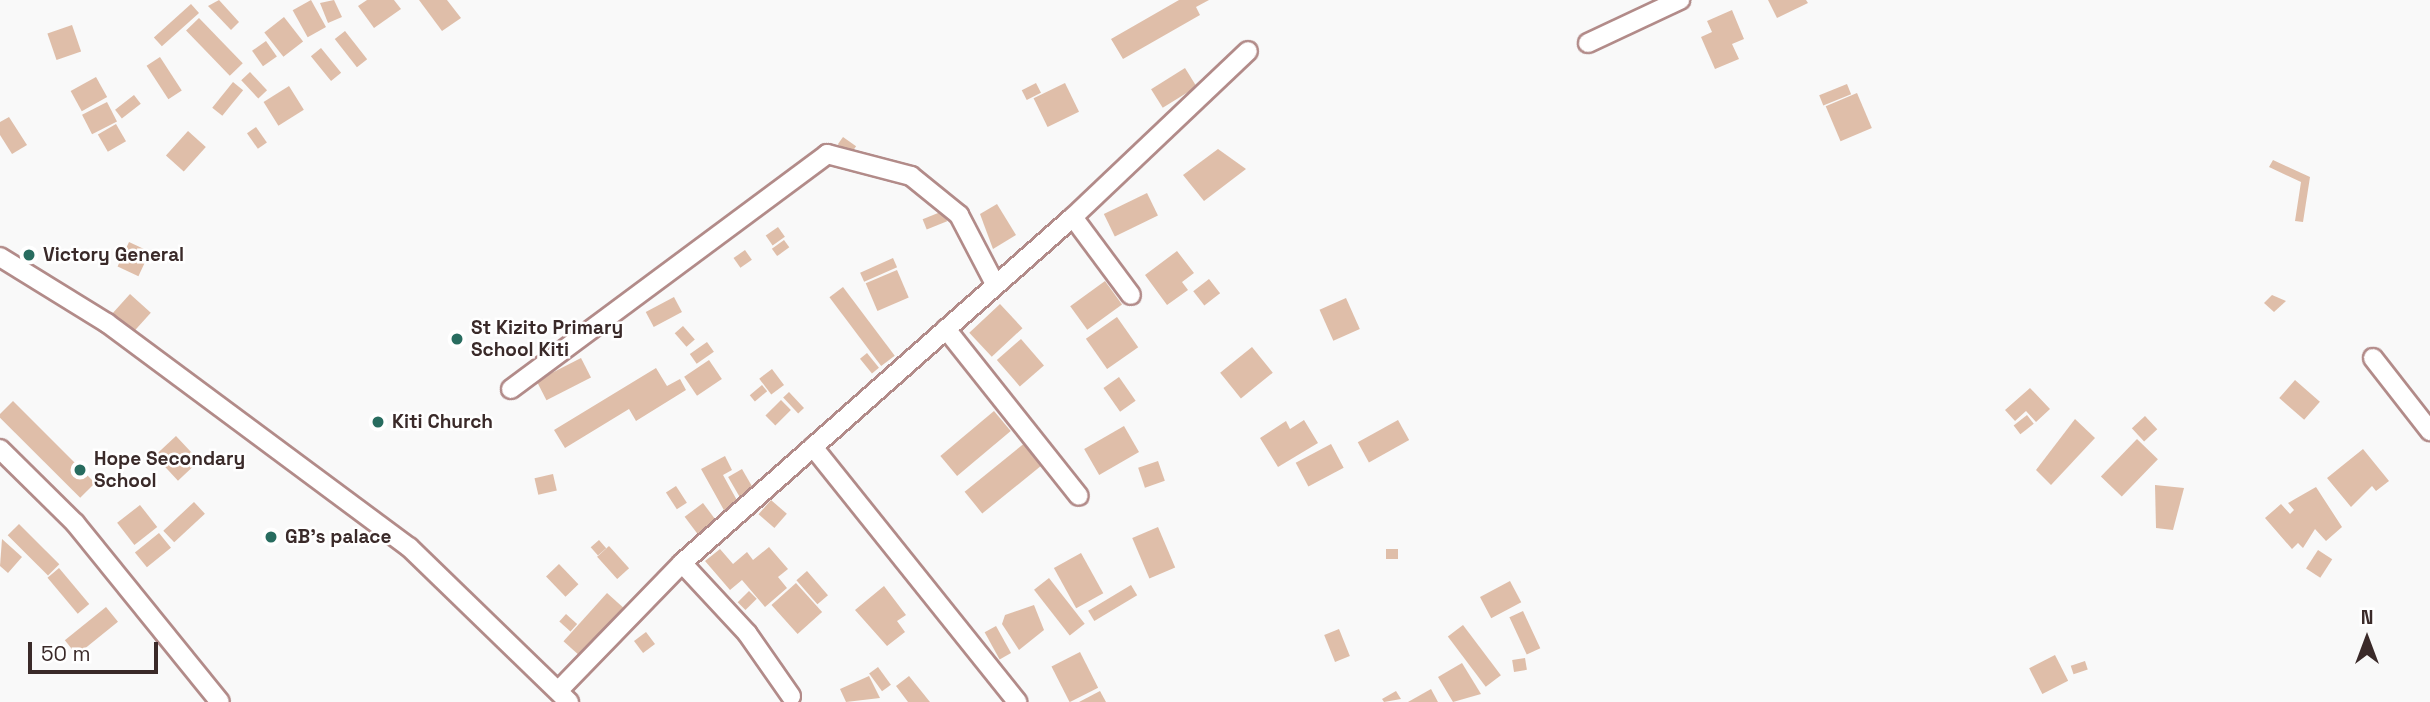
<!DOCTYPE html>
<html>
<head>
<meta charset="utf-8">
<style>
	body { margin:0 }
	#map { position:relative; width:2430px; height:702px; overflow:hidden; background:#f9f9f9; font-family:"Space Grotesk",sans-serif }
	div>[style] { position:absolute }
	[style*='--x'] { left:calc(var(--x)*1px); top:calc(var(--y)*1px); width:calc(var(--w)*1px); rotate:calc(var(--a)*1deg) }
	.building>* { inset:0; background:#dfbea9; transform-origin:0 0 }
	.roads { filter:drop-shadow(2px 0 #b28b89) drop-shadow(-2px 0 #b28b89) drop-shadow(0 2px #b28b89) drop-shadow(0 -2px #b28b89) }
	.minor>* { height:18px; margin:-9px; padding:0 9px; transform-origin:9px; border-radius:9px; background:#fff }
	.dots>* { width:19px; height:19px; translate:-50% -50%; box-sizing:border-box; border:4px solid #fff; border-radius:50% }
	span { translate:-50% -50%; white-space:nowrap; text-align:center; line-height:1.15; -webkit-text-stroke:5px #fff; paint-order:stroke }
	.poi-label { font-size:19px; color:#3a2a29; font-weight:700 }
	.left { translate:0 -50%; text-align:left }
	.north { position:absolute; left:2332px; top:604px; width:70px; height:70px; -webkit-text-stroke:5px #fff; paint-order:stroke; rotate:0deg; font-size:19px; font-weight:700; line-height:28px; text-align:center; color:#3a2a29 }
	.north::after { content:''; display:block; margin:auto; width:24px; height:32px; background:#3a2a29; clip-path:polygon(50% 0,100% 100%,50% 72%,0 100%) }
	.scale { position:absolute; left:28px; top:642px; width:130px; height:32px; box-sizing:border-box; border:4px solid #3a2a29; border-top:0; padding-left:9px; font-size:21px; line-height:24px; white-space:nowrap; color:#3a2a29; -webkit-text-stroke:5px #fff; paint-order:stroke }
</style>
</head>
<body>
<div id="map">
	<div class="building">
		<div style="clip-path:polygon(219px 0,239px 22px,231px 30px,208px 6px)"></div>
		<div style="left:311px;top:0;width:31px;height:21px;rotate:61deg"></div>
		<div style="clip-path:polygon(334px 0,342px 17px,328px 23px,320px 3px)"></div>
		<div style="clip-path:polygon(367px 0,394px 0,401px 9px,374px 28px,358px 6px)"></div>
		<div style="clip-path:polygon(419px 0,447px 0,461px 18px,442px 31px)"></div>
		<div style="clip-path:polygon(1179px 0,1209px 0,1196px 7px,1200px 15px,1123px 59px,1111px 39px)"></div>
		<div style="clip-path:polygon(1768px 0,1806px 0,1808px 3px,1777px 18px)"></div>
		<div style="left:191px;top:4px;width:12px;height:50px;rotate:48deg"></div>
		<div style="clip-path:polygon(1732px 10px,1744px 39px,1732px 44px,1739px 59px,1715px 69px,1701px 37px,1712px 32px,1707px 21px)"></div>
		<div style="left:284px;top:17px;width:31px;height:25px;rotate:52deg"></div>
		<div style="left:199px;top:18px;width:63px;height:18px;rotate:46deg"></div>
		<div style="left:72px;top:25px;width:28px;height:26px;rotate:71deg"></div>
		<div style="left:345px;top:31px;width:36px;height:13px;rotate:52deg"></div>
		<div style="left:266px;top:41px;width:19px;height:17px;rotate:55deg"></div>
		<div style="left:321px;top:48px;width:32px;height:13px;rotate:51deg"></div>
		<div style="left:160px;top:57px;width:40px;height:16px;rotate:57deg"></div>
		<div style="left:1185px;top:68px;width:22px;height:40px;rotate:58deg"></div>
		<div style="left:250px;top:72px;width:25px;height:12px;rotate:47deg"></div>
		<div style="left:96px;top:77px;width:23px;height:29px;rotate:61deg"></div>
		<div style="left:233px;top:82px;width:13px;height:33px;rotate:39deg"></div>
		<div style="left:1036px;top:83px;width:11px;height:16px;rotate:63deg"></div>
		<div style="left:1065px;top:83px;width:32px;height:35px;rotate:64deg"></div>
		<div style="left:1847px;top:84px;width:11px;height:30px;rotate:68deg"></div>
		<div style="left:289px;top:86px;width:28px;height:30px;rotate:58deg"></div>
		<div style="left:1857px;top:93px;width:38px;height:34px;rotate:67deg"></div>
		<div style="left:134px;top:95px;width:11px;height:24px;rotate:52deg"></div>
		<div style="left:107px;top:102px;width:22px;height:28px;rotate:63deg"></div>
		<div style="clip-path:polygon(9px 117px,27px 145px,12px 154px,0 135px,0 122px)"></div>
		<div style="left:116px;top:124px;width:20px;height:21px;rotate:60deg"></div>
		<div style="left:256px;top:127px;width:19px;height:11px;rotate:55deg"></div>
		<div style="left:188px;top:131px;width:24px;height:33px;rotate:42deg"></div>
		<div style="left:843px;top:137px;width:16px;height:9px;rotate:35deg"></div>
		<div style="clip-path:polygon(1218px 149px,1246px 169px,1204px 201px,1183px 175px)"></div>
		<div style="clip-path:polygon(2273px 160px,2310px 177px,2303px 222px,2295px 221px,2301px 182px,2269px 167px)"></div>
		<div style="left:1147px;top:193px;width:25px;height:48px;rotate:64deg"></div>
		<div style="clip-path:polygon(997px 204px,1016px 235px,993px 249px,980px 214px)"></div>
		<div style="left:943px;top:211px;width:11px;height:22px;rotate:68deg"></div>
		<div style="left:778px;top:227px;width:12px;height:15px;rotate:55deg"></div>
		<div style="left:784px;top:240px;width:9px;height:15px;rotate:54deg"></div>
		<div style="left:129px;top:242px;width:23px;height:27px;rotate:25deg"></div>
		<div style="left:745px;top:250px;width:12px;height:14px;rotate:55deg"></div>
		<div style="clip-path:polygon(1177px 251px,1194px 273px,1182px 282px,1188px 290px,1167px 305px,1145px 275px)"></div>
		<div style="left:893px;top:258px;width:10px;height:36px;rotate:66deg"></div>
		<div style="left:897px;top:270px;width:30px;height:34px;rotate:67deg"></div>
		<div style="left:1209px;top:279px;width:18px;height:20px;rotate:52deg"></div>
		<div style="left:1105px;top:281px;width:29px;height:43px;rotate:54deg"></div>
		<div style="left:843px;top:287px;width:86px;height:17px;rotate:53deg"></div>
		<div style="left:130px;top:294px;width:28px;height:28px;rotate:42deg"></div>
		<div style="clip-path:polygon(2272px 295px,2286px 301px,2274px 312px,2264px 303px)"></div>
		<div style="left:674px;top:297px;width:17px;height:32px;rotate:62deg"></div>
		<div style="left:1346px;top:298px;width:34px;height:29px;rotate:66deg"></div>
		<div style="left:1000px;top:304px;width:33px;height:42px;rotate:47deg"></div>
		<div style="left:1117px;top:317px;width:37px;height:38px;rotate:55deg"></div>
		<div style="left:683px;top:326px;width:18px;height:11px;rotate:49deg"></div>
		<div style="left:1021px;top:339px;width:35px;height:32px;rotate:49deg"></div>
		<div style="left:707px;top:342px;width:12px;height:21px;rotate:55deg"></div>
		<div style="left:1252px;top:347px;width:33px;height:41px;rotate:51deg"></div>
		<div style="left:867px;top:353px;width:19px;height:9px;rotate:51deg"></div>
		<div style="left:581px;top:358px;width:22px;height:50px;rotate:63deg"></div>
		<div style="left:709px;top:360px;width:23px;height:30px;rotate:56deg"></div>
		<div style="clip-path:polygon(656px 368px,667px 386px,680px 379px,686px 390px,636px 421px,629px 409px,565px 448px,554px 430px)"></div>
		<div style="left:772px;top:369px;width:20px;height:16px;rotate:53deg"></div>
		<div style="left:1119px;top:377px;width:29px;height:19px;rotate:55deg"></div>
		<div style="left:2295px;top:380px;width:33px;height:24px;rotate:41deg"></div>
		<div style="left:762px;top:385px;width:8px;height:16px;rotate:50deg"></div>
		<div style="clip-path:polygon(2030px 388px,2050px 409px,2036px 422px,2026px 411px,2015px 421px,2005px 410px)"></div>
		<div style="left:789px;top:392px;width:22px;height:8px;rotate:47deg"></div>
		<div style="left:781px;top:400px;width:14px;height:22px;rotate:45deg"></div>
		<div style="left:13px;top:401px;width:116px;height:21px;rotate:45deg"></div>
		<div style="left:994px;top:411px;width:26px;height:70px;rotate:50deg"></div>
		<div style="left:2027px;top:415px;width:11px;height:17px;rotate:52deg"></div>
		<div style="left:2145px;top:416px;width:18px;height:18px;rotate:47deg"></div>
		<div style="clip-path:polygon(2075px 419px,2095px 438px,2051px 485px,2036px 470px)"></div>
		<div style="clip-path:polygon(1304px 420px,1318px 443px,1278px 467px,1260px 438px,1286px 421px,1290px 429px)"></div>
		<div style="left:1398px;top:420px;width:23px;height:46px;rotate:61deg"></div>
		<div style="left:1124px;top:426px;width:30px;height:46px;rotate:60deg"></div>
		<div style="left:176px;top:436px;width:34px;height:29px;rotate:47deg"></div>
		<div style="left:2137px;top:439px;width:29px;height:52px;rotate:44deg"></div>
		<div style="left:1026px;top:442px;width:28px;height:79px;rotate:51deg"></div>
		<div style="left:1331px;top:444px;width:27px;height:40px;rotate:62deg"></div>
		<div style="clip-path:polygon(2363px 449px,2389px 481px,2376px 491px,2372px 486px,2351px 507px,2327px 478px)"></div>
		<div style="clip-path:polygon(725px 456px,732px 470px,723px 475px,739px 504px,725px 512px,701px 469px)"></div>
		<div style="left:1158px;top:461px;width:21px;height:21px;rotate:71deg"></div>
		<div style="left:742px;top:469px;width:28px;height:16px;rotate:60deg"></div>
		<div style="left:553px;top:474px;width:17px;height:19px;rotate:77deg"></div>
		<div style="clip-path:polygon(2155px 485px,2184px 488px,2173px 530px,2156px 528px)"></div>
		<div style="left:676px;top:486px;width:20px;height:12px;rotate:57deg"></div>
		<div style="clip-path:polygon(2316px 487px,2342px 527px,2326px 541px,2315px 529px,2303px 548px,2298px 543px,2292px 549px,2265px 518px,2281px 504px,2290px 514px,2294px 510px,2288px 503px)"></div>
		<div style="left:771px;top:500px;width:21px;height:19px;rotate:41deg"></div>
		<div style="left:194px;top:502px;width:16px;height:42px;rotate:47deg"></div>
		<div style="left:703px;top:503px;width:25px;height:23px;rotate:53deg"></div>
		<div style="left:140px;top:505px;width:28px;height:29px;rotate:52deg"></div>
		<div style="left:19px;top:524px;width:57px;height:16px;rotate:45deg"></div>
		<div style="left:1158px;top:527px;width:44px;height:28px;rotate:67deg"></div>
		<div style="left:159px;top:533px;width:19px;height:31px;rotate:51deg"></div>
		<div style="clip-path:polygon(2px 539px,22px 557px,8px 573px,0 566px)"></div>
		<div style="left:599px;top:540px;width:11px;height:11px;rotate:49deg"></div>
		<div style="left:609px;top:546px;width:30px;height:16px;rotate:48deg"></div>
		<div style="clip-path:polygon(769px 547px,788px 569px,778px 577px,787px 588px,765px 607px,742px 580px,730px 590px,705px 561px,720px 549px,733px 564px,747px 552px,753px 560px)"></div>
		<div style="left:1386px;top:549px;width:12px;height:10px"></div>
		<div style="left:2318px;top:550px;width:17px;height:22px;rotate:33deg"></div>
		<div style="left:1081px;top:553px;width:46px;height:31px;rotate:61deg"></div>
		<div style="left:559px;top:564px;width:28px;height:18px;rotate:46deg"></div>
		<div style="left:59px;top:568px;width:47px;height:15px;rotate:50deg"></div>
		<div style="left:807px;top:571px;width:32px;height:14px;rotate:49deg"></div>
		<div style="left:1049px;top:578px;width:58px;height:19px;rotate:52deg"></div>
		<div style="left:1510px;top:581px;width:24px;height:34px;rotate:62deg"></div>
		<div style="left:796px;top:583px;width:39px;height:33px;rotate:48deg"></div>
		<div style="left:1131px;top:585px;width:12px;height:50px;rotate:59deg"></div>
		<div style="clip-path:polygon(884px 586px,906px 615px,897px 621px,905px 632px,887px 646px,855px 610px)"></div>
		<div style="left:749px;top:591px;width:11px;height:16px;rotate:45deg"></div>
		<div style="left:607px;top:593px;width:24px;height:65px;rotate:42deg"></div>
		<div style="clip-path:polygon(1034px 605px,1044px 630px,1019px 650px,1002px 624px,1005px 615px)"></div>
		<div style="left:106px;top:607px;width:19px;height:53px;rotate:51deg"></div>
		<div style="left:1523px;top:611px;width:41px;height:15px;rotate:65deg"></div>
		<div style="left:566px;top:614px;width:15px;height:10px;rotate:42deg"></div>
		<div style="left:1463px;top:625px;width:63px;height:19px;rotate:53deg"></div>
		<div style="left:996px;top:626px;width:31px;height:13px;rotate:61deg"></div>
		<div style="left:1339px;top:629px;width:29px;height:16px;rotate:68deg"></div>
		<div style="left:646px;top:632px;width:15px;height:15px;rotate:53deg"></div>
		<div style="left:1080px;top:652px;width:40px;height:32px;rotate:63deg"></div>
		<div style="left:2055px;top:655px;width:29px;height:29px;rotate:63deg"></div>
		<div style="left:1525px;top:658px;width:12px;height:13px;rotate:81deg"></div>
		<div style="left:2085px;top:661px;width:9px;height:15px;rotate:72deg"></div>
		<div style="clip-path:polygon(1462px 663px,1481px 694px,1453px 702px,1438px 677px)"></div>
		<div style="left:878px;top:667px;width:22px;height:11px;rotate:54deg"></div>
		<div style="clip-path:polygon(869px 676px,880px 698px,846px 702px,840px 689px)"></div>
		<div style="clip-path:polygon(909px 676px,930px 702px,908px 702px,896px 686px)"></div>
		<div style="clip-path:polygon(1431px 689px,1438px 702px,1408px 702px)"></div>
		<div style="clip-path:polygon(1100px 691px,1106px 702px,1079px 702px)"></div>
		<div style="clip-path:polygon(1396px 691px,1401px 699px,1384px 702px,1382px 699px)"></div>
	</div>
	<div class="roads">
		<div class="minor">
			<div style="--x:1588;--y:43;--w:102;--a:-25.1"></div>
			<div style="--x:1073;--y:217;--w:97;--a:53.4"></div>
			<div style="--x:0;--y:257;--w:126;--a:31.7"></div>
			<div style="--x:107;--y:323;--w:376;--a:36.6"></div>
			<div style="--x:409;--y:547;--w:223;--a:44.1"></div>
			<div style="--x:946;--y:329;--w:213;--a:51.5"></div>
			<div style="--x:2373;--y:358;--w:93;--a:52"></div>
			<div style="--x:511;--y:389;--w:394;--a:-36.6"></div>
			<div style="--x:827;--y:154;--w:87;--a:14.7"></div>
			<div style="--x:911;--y:176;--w:62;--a:39.1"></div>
			<div style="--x:959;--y:215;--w:78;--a:62.4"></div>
			<div style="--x:813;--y:447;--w:327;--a:51.3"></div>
			<div style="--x:0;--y:449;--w:105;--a:44.6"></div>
			<div style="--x:75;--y:523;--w:230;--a:51"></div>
			<div style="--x:682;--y:563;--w:96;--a:47.1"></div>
			<div style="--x:747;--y:633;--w:77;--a:55.1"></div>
			<div style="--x:559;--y:690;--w:177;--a:-45.9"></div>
			<div style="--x:682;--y:563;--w:522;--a:-41.51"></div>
			<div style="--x:1073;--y:217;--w:241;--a:-43.5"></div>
		</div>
	</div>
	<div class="dots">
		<div style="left:29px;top:255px;background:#286c5f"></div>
		<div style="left:457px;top:339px;background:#286c5f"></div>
		<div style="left:378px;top:422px;background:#286c5f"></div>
		<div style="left:80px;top:470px;background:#286c5f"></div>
		<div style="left:271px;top:537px;background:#286c5f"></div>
	</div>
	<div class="poi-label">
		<span class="left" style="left:43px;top:255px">Victory General</span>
		<span class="left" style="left:471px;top:339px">St Kizito Primary<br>School Kiti</span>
		<span class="left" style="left:392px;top:422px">Kiti Church</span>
		<span class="left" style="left:94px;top:470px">Hope Secondary<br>School</span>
		<span class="left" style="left:285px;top:537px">GB's palace</span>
	</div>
	<div class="north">N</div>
	<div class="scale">50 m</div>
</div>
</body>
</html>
